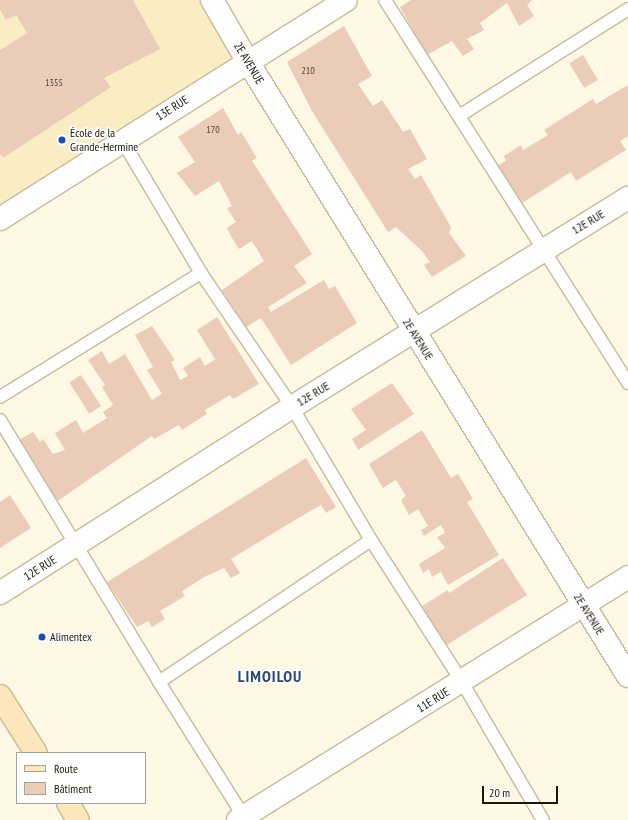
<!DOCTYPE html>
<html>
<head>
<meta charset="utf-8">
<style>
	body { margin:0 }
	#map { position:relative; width:628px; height:820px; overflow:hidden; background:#fef8e4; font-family:"PT Sans Narrow",sans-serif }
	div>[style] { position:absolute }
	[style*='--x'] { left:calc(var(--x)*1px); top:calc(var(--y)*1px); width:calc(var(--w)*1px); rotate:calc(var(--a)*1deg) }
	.built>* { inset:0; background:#faedc4 }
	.building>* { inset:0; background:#ebccb8; transform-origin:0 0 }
	.roads { filter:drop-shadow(1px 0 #c6bb9b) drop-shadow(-1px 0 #c6bb9b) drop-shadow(0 1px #c6bb9b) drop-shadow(0 -1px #c6bb9b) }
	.lane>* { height:12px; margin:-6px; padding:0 6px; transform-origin:6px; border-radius:6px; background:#fff }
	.street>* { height:22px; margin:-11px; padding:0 11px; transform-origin:11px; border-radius:11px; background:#fff }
	.secondary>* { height:22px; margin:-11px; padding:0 11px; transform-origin:11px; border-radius:11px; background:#fbe7bb }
	.dots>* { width:11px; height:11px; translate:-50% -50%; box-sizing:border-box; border:2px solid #fff; border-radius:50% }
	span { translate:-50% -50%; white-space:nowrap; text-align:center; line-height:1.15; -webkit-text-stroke:3.5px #fff; paint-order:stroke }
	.number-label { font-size:10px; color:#4e4436 }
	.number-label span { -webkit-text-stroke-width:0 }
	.street-label { font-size:12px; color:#1a160a }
	.poi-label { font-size:12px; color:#1a160a }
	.left { translate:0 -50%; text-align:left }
	.district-label { font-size:16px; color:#29457d; font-weight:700; letter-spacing:1px }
	.legend { position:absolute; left:16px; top:752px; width:130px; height:52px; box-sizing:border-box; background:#fff; border:1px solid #a3a29d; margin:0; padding:5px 7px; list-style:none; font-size:12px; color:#1a160a }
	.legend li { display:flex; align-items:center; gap:8px; height:20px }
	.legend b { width:20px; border:1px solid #a3a29d }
	.scale { position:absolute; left:482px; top:786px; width:76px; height:18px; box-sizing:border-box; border:2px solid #1a160a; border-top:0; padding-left:5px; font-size:12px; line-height:14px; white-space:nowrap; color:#1a160a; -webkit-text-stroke:3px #fff; paint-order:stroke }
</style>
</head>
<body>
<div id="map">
	<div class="built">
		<div style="clip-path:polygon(0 0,213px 0,248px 62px,0 219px)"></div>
	</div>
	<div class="building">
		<div style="clip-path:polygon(0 0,133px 0,160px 49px,104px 78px,111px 87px,3px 158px,0 154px,0 50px,27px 33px,16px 15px,6px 20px,0 10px)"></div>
		<div style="clip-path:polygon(411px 0,532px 0,527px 5px,534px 16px,519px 26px,507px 3px,480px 23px,484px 30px,467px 39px,474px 49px,463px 56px,452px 41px,427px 55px,400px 7px)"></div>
		<div style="clip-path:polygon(344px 26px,372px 76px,358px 84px,373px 106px,382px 100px,403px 132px,410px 129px,427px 159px,408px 169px,415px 179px,421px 175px,451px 227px,449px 233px,466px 256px,432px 277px,424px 265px,430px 262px,422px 251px,396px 227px,388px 232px,312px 111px,287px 62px)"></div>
		<div style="left:583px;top:55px;width:29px;height:16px;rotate:59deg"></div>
		<div style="clip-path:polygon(628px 85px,628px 136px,620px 141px,626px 150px,576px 181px,571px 172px,519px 205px,497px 166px,506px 161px,504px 156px,521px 145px,523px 150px,548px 135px,544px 130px,593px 99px,596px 104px)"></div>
		<div style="clip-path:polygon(223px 108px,238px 135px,241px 132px,257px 158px,252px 161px,312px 254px,294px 266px,307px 283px,268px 307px,271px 312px,324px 280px,329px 289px,335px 286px,357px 323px,291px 365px,261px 318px,246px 327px,222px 290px,264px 261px,252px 241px,239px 249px,232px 238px,227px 228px,236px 222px,227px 208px,232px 206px,219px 181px,195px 196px,177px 173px,195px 162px,178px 137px)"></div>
		<div style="clip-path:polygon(217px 317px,259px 384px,233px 399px,230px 395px,205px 410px,207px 414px,182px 430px,179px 425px,154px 439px,152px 436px,56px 502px,19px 440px,33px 432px,40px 442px,43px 439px,53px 454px,65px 450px,55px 433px,76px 420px,83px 433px,107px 418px,103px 412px,113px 405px,102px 387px,105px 385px,88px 360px,102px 351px,109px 364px,125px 354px,152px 400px,162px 394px,147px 370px,153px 367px,135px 335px,152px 326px,175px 360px,171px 362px,180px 380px,188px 376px,183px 368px,200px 357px,205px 366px,215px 359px,197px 330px)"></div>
		<div style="left:81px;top:375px;width:37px;height:14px;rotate:57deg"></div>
		<div style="clip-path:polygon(392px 383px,414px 414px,358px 450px,352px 439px,366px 430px,351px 409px)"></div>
		<div style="clip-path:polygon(422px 430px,451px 478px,458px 474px,473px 499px,467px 502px,499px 555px,448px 585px,441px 572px,432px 577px,429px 569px,423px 573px,419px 564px,445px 548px,437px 537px,445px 533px,441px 525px,424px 536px,421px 530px,428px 526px,418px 509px,409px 515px,401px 500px,406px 496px,396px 480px,383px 488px,369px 464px)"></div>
		<div style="clip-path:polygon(306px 458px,336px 507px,326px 513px,321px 505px,305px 514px,231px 559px,240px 573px,231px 578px,224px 568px,206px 576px,182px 591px,185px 596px,160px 611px,165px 619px,152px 627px,148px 621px,137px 627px,107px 582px)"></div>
		<div style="clip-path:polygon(10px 495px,31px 528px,0 548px,0 502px)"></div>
		<div style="clip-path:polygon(503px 558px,527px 595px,445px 646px,422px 606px,448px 590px,449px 593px)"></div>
	</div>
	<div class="roads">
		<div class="lane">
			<div style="--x:385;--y:0;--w:454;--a:57.6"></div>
			<div style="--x:459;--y:116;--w:200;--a:-32.3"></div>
			<div style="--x:122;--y:140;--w:155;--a:59.3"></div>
			<div style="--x:201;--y:273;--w:162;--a:55.8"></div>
			<div style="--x:292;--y:407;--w:155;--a:59.3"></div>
			<div style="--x:371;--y:540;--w:169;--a:57.3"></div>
			<div style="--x:462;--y:682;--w:160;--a:59.6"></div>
			<div style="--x:0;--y:397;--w:236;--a:-31.7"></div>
			<div style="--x:0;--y:420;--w:306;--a:58.7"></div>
			<div style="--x:159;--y:682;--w:163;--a:57.8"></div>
			<div style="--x:159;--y:682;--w:255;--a:-33.8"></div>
		</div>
		<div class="street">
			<div style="--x:212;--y:0;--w:72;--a:59.9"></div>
			<div style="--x:248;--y:62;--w:722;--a:58.25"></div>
			<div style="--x:0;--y:219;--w:409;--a:-32.3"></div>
			<div style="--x:0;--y:593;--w:346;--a:-32.5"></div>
			<div style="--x:292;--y:407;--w:396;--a:-31.9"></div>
			<div style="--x:238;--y:820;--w:460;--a:-31.9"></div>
		</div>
		<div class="secondary">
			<div style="--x:0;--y:696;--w:67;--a:57.7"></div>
			<div style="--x:68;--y:803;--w:20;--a:60"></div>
		</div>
	</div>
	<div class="dots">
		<div style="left:62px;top:140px;background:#184cb9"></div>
		<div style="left:42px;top:637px;background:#184cb9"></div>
	</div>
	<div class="number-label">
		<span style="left:308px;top:71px">210</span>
		<span style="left:54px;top:83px">1355</span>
		<span style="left:213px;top:130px">170</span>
	</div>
	<div class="street-label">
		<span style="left:249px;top:63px;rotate:59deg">2E AVENUE</span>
		<span style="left:172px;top:108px;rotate:-32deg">13E RUE</span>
		<span style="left:588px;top:222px;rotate:-31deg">12E RUE</span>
		<span style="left:418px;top:339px;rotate:58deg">2E AVENUE</span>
		<span style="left:313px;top:394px;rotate:-31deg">12E RUE</span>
		<span style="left:40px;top:568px;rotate:-32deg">12E RUE</span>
		<span style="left:589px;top:614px;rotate:58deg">2E AVENUE</span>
		<span style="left:433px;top:700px;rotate:-32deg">11E RUE</span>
	</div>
	<div class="poi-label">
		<span class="left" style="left:70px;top:140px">École de la<br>Grande-Hermine</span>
		<span class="left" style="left:50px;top:637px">Alimentex</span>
	</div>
	<div class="district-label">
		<span style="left:270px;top:676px">LIMOILOU</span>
	</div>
	<ul class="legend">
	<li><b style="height:5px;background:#fbe7bb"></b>Route</li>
	<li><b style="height:11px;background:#ebccb8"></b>Bâtiment</li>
	</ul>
	<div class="scale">20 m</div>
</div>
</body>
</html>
